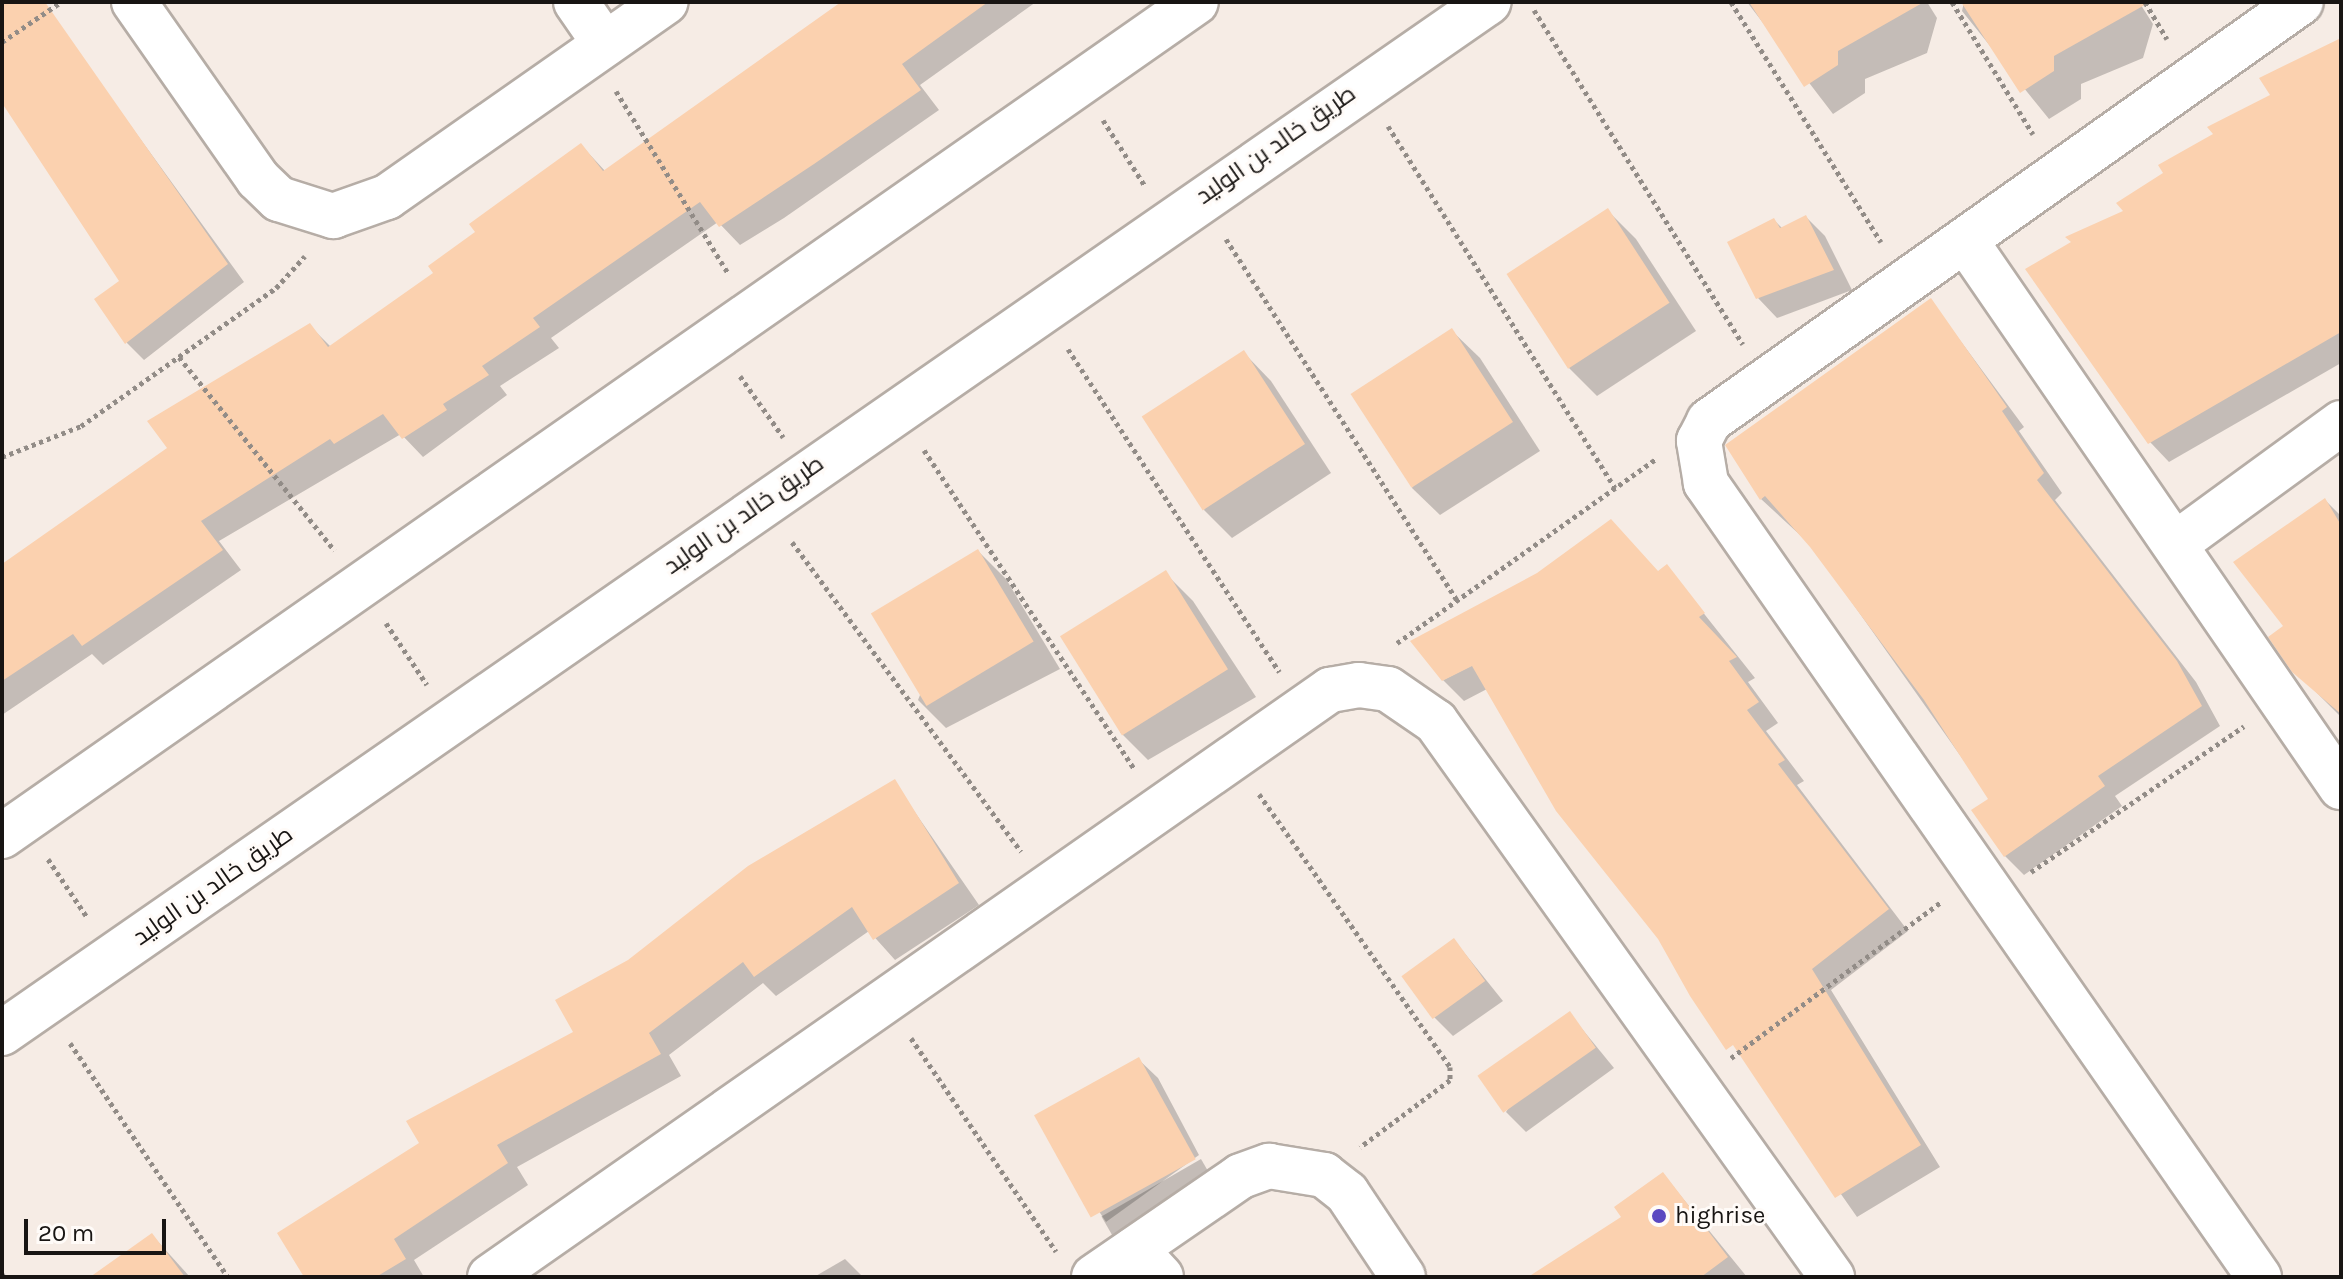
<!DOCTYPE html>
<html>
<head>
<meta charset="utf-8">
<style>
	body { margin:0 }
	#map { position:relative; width:2343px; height:1279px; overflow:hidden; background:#f6ece5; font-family:Karla,Cairo,sans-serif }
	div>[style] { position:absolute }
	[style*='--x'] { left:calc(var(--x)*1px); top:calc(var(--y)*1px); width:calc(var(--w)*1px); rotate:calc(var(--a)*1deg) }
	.shadow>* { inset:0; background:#0003; transform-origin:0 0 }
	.building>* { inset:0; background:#fbd1af; transform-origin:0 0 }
	.path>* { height:5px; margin-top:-2.5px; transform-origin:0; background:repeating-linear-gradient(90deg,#928c87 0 4px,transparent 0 8px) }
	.roads { filter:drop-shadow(2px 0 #b6ada6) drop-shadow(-2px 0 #b6ada6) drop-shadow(0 2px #b6ada6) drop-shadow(0 -2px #b6ada6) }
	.minor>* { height:44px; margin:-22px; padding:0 22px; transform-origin:22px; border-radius:22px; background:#fff }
	.dots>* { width:22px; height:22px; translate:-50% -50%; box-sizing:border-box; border:4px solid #fffbf8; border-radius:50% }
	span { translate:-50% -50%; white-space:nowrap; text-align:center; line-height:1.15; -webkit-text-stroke:6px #fffbf8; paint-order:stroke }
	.street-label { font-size:24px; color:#181513 }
	.poi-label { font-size:24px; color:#181513 }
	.left { translate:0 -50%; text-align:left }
	.frame { position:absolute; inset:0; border:4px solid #181513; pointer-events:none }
	.scale { position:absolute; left:24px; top:1219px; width:142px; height:36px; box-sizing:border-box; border:4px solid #181513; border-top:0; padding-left:10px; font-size:24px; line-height:28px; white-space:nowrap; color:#181513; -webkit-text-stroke:6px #fffbf8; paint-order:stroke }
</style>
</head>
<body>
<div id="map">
	<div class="shadow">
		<div style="clip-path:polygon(2px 2px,41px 2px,244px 282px,144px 360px,127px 343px,121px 282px,2px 101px)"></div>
		<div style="clip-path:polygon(844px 2px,1036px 2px,920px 85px,939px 110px,784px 218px,740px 245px,718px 222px,551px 338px,559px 348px,500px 386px,507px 395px,423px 457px,401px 434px,219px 541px,241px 570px,103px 665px,92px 654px,2px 715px,2px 567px,170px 448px,150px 422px,310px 326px,331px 347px,436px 274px,581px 145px,606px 172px)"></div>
		<div style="clip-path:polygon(1747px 2px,1927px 2px,1937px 18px,1927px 53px,1865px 79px,1865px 93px,1833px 114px)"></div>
		<div style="clip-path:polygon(1964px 2px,2139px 2px,2153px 24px,2143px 58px,2081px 84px,2081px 99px,2049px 119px,1962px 11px)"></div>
		<div style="clip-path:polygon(2341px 42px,2341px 363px,2169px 462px,2150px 442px,2126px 211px)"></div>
		<div style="clip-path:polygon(1608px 211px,1636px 239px,1696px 331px,1597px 396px,1569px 368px,1508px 275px)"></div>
		<div style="clip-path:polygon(1806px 217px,1825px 236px,1852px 290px,1777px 318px,1758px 298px,1730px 243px,1774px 220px,1783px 229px)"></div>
		<div style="clip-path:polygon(1931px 301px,2024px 427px,2019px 431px,2062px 493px,2055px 500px,2196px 682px,2220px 726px,2115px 796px,2122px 806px,2024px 875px,2005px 856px,1991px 799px,1812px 546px,1761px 499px)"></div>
		<div style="clip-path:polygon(1452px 331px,1480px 358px,1540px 451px,1440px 515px,1412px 488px)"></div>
		<div style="clip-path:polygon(1244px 353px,1271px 381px,1331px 473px,1232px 538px,1204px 510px)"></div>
		<div style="clip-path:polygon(2325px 500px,2341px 516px,2341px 717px,2294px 670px,2286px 626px)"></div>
		<div style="clip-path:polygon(978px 551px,1006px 579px,1060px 669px,946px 728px,918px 700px)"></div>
		<div style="clip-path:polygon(1667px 567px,1755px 678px,1748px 682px,1778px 723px,1766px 731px,1804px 781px,1797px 785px,1908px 931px,1831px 990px,1940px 1167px,1857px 1217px,1487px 689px,1464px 701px,1443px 680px)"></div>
		<div style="clip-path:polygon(1165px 573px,1193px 601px,1256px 697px,1148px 760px,1120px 732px)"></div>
		<div style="clip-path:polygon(894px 782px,979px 905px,895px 960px,869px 931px,776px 996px,763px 983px,669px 1055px,681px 1076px,517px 1167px,528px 1185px,414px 1260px,424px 1277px,306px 1277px,422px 1143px,576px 1033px,629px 962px)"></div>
		<div style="clip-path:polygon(1454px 940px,1503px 1001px,1453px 1036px,1434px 1017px)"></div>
		<div style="clip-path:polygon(1569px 1013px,1614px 1068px,1526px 1132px,1506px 1112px)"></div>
		<div style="clip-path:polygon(1138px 1059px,1158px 1078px,1199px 1155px,1106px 1222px,1042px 1124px)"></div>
		<div style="left:1201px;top:1159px;width:24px;height:115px;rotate:60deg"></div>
		<div style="clip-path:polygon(1663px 1174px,1747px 1277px,1532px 1277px,1624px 1217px)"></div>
		<div style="clip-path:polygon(152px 1235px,190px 1277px,110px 1277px)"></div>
		<div style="clip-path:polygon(845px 1259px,863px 1277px,814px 1277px)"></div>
	</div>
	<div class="building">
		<div style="clip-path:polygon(2px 2px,45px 2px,228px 264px,125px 344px,94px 299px,119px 281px,2px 103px)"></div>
		<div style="clip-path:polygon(841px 2px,988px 2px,902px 64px,921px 90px,814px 164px,719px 227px,700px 202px,533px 318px,540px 327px,482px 366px,489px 375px,443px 404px,447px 410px,402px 439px,383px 414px,334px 444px,330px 439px,201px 521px,223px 550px,82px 646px,73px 634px,2px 681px,2px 564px,167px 448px,147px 421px,310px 323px,328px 347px,433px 273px,428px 266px,475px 232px,469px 224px,581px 143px,603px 171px)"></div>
		<div style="clip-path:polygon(1749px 2px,1924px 2px,1838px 51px,1838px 65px,1804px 87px)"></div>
		<div style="clip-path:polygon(1961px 2px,2150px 2px,2054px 56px,2054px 71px,2020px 93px)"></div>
		<div style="clip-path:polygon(2341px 38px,2341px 332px,2148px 444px,2025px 269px,2071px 242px,2065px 237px,2123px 211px,2116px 203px,2163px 173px,2158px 165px,2213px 134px,2207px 127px,2270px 95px,2259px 78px)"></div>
		<div style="left:1608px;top:208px;width:113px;height:121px;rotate:57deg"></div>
		<div style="clip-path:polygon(1806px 215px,1834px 270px,1756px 299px,1727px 242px,1774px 218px,1780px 228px)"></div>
		<div style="clip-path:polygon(1931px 298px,2007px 407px,2002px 411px,2044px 473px,2037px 480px,2177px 661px,2202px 706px,2098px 776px,2105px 786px,2004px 857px,1971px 810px,1988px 799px,1924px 700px,1810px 547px,1765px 496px,1760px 500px,1725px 445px)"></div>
		<div style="left:1452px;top:328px;width:112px;height:121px;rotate:57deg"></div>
		<div style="left:1244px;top:350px;width:112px;height:122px;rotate:57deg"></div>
		<div style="clip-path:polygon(2325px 498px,2341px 525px,2341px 714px,2292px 672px,2268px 637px,2283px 626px,2233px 562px)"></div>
		<div style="clip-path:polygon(1611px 519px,1658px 571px,1667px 564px,1705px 613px,1699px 617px,1737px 657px,1729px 661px,1759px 702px,1747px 710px,1785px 760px,1778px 764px,1889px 909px,1812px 969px,1921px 1145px,1835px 1198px,1733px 1045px,1726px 1050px,1690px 996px,1658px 939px,1556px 811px,1472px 666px,1442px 681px,1410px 641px,1537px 573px)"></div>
		<div style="left:978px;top:549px;width:108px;height:125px;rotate:59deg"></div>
		<div style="left:1166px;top:570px;width:117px;height:125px;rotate:58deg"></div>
		<div style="clip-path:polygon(895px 779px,959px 883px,873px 940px,852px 907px,754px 977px,743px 962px,649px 1033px,661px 1054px,497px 1145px,508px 1163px,394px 1239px,406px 1259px,376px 1277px,304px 1277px,277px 1233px,419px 1143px,406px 1121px,573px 1032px,555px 1000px,628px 960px,748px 866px)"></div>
		<div style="left:1454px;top:938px;width:53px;height:65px;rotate:54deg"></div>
		<div style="left:1570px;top:1011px;width:45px;height:113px;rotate:55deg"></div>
		<div style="left:1139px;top:1057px;width:117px;height:120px;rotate:61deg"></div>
		<div style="clip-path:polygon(1663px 1172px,1728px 1257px,1701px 1277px,1528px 1277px,1621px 1217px,1614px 1207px)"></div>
		<div style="clip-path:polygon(152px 1233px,185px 1277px,90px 1277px)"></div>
	</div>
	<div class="path">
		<div style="--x:1731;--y:2;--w:283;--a:58"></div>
		<div style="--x:1952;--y:2;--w:155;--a:58.5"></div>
		<div style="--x:2145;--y:2;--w:43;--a:59.3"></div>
		<div style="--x:1534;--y:10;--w:394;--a:58"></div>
		<div style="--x:2;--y:42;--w:71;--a:-34.1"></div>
		<div style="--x:616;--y:91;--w:214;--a:58.4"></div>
		<div style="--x:1103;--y:120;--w:78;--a:57.5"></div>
		<div style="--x:1388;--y:126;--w:427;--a:57.9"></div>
		<div style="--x:1226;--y:239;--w:429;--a:57.4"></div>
		<div style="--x:1068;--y:349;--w:386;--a:56.8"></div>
		<div style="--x:179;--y:357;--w:248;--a:51.2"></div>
		<div style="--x:740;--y:376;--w:75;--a:54.8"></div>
		<div style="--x:924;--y:450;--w:382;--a:56.6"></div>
		<div style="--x:2;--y:457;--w:85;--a:-21.4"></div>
		<div style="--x:81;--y:426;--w:239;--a:-35.3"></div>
		<div style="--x:276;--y:288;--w:43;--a:-47.8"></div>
		<div style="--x:792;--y:542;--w:385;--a:53.5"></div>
		<div style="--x:386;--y:623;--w:74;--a:56.5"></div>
		<div style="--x:1397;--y:643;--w:318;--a:-35.4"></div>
		<div style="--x:1259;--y:794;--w:333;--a:55"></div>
		<div style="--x:1450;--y:1067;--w:13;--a:90"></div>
		<div style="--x:1450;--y:1080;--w:112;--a:143.3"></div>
		<div style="--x:48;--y:859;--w:70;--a:56.1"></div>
		<div style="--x:2031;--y:872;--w:258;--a:-34.4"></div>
		<div style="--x:911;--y:1038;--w:258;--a:55.8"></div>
		<div style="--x:70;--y:1043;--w:282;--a:56"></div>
		<div style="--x:1731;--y:1058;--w:262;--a:-36.6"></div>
		<div style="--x:2;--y:1274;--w:4;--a:56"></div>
	</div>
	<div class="roads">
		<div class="minor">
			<div style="--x:134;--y:2;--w:216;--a:55"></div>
			<div style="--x:258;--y:179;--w:29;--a:44"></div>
			<div style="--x:279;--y:199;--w:57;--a:17.5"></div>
			<div style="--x:333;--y:216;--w:57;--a:-19.4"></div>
			<div style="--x:387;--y:197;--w:340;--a:-35"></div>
			<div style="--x:576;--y:2;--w:51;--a:55.4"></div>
			<div style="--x:1965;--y:240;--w:664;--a:55.5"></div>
			<div style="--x:2178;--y:542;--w:202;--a:-36.1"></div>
			<div style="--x:2;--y:836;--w:1456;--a:-34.93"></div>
			<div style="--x:2;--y:1033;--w:1809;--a:-34.74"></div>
			<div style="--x:1135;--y:1249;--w:38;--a:47"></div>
			<div style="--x:490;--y:1277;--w:1025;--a:-34.95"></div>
			<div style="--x:1330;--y:690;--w:29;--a:-10"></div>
			<div style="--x:1359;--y:685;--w:29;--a:8"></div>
			<div style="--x:1388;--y:689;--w:58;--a:34.5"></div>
			<div style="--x:1436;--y:722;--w:682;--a:54.49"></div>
			<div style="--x:1094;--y:1277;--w:178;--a:-34.5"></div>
			<div style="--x:1241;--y:1176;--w:30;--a:-20"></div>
			<div style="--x:1269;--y:1166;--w:56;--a:9.3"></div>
			<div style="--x:1324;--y:1175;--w:29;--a:38"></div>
			<div style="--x:1347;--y:1193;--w:101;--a:56.3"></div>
			<div style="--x:2259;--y:1277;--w:968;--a:-124.86"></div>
			<div style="--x:1706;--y:483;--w:43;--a:-99.5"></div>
			<div style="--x:1699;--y:441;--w:22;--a:-63"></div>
			<div style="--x:1709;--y:421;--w:725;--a:-35.29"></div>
		</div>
	</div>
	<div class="dots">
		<div style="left:1659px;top:1216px;background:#5b49c1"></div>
	</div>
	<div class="street-label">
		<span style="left:1276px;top:145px;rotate:-35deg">طريق خالد بن الوليد</span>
		<span style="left:744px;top:515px;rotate:-35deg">طريق خالد بن الوليد</span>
		<span style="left:213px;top:886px;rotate:-35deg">طريق خالد بن الوليد</span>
	</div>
	<div class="poi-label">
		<span class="left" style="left:1675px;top:1216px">highrise</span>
	</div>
	<div class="frame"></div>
	<div class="scale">20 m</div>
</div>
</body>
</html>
